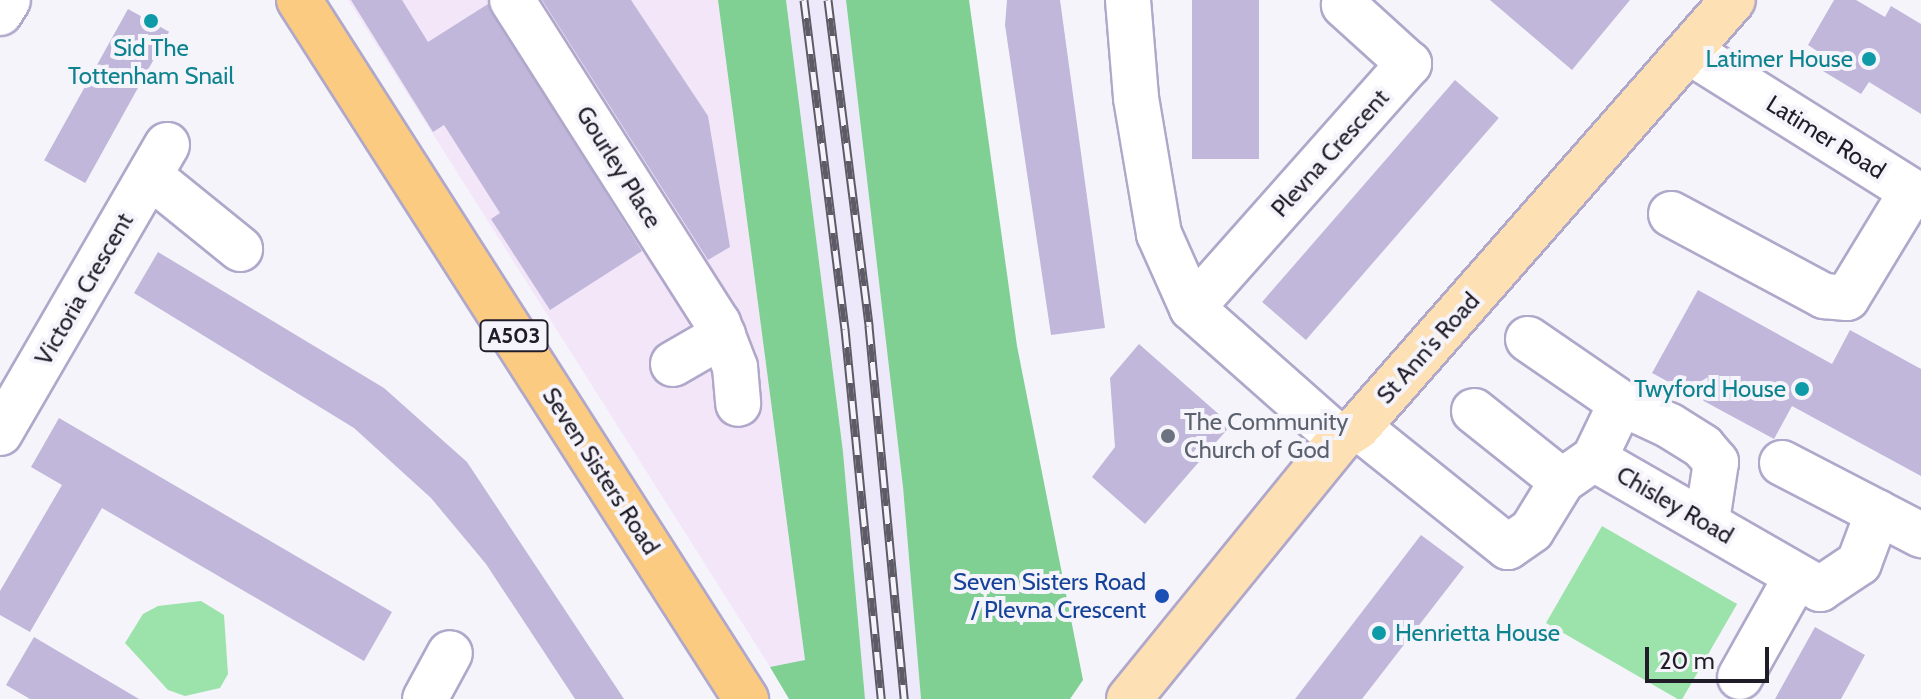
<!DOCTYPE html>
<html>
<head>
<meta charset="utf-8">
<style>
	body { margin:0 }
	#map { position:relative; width:1921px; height:699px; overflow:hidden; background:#f6f4fb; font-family:Cabin,sans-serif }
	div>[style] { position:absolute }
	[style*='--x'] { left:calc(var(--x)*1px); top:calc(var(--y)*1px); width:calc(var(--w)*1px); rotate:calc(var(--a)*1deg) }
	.built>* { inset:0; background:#ede9fb }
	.industrial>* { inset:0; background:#f4e6f9 }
	.green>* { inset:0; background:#9ce2ab; transform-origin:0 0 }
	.forest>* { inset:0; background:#80cf93 }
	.building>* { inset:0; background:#c0b7da; transform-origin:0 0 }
	.roads { filter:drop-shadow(2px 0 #b0a8ca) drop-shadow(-2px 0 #b0a8ca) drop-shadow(0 2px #b0a8ca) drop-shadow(0 -2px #b0a8ca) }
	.minor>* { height:44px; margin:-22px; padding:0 22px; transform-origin:22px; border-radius:22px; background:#fff }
	.major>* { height:44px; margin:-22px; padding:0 22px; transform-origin:22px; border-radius:22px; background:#fde0b4 }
	.highway>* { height:44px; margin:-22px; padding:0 22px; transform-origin:22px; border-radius:22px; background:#fbcb82 }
	.rail>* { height:9px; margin-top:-4.5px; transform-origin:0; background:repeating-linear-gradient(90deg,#f6f4fb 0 18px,#5d5b65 0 36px); box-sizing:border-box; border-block:2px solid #5d5b65 }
	.dots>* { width:22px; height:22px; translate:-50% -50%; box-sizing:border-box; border:4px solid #f6f4fb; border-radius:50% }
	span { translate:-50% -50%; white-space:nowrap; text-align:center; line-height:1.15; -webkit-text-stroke:8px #f6f4fb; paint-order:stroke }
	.shield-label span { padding:2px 6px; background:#f6f4fb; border:2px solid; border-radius:6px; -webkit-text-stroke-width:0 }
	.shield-label { font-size:22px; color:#201d29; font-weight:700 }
	.culture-label { font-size:24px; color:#0d838f }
	.right { translate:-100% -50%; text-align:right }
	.left { translate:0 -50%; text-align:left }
	.street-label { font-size:24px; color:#201d29 }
	.worship-label { font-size:24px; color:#5b616d }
	.transit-label { font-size:24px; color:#164399 }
	.scale { position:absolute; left:1645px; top:647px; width:124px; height:36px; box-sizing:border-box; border:4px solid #201d29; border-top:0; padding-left:10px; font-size:24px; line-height:28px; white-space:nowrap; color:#201d29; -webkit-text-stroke:6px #f6f4fb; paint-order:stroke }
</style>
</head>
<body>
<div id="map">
	<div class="built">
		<div style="clip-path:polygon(786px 0,846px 0,903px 487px,921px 699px,865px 699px,843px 452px)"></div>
	</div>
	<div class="industrial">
		<div style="clip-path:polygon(348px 0,718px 0,805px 661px,770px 667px)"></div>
	</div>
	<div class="green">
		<div style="left:1602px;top:526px;width:156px;height:112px;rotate:30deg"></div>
		<div style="clip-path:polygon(201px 601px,224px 615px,228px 674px,220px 688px,185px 696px,168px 690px,125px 643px,143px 614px,158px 606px)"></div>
	</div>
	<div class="forest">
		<div style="clip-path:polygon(718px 0,786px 0,843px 452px,865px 699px,789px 699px,770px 667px,805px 660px)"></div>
		<div style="clip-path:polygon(846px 0,969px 0,1017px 346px,1083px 680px,1070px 699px,921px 699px,903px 487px)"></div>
	</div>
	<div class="building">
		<div style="clip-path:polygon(351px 0,402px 0,428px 42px,488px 4px,642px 251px,550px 310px,491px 219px,500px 213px,444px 125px,433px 132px)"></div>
		<div style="clip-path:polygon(542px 0,631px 0,708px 116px,730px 247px,708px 260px)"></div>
		<div style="clip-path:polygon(1007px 0,1060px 0,1105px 328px,1051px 335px,1005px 25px)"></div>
		<div style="left:1192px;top:0;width:67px;height:159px"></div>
		<div style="clip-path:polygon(1490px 0,1630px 0,1572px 70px)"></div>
		<div style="clip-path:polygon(1834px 0,1856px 0,1885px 17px,1891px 6px,1921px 24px,1921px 114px,1869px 82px,1861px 94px,1813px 65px,1820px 53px,1808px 45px)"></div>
		<div style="left:128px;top:9px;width:47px;height:173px;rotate:29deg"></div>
		<div style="left:1455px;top:80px;width:58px;height:294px;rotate:41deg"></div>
		<div style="clip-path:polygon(158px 252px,384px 388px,467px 462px,624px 699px,575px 699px,486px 564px,431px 498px,354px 428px,134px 293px)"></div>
		<div style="clip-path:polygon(1698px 290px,1832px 364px,1850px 330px,1921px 369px,1921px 476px,1792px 406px,1774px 439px,1652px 373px)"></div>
		<div style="clip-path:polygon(1139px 344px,1231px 425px,1145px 524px,1092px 477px,1115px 447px,1110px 378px)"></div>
		<div style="clip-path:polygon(59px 418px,392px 612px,364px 661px,102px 508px,30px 632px,0 615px,0 591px,62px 485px,31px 467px)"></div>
		<div style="clip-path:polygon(1421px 535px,1464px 567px,1362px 699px,1295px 699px)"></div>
		<div style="clip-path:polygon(1815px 627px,1865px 655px,1841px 699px,1775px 699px)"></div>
		<div style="clip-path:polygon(34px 637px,139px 699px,30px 699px,6px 685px)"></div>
	</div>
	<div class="roads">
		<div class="minor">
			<div style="--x:512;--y:0;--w:383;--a:57.5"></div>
			<div style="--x:718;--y:323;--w:47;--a:68.9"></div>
			<div style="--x:735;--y:367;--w:37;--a:85"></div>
			<div style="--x:1128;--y:0;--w:98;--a:85.3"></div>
			<div style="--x:1136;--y:98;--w:138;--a:80.4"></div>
			<div style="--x:1159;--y:234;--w:81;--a:66"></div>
			<div style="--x:1192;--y:308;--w:198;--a:41.5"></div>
			<div style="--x:0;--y:13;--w:15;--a:-58"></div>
			<div style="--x:1690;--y:52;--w:273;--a:32.1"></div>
			<div style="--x:150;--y:176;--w:116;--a:39"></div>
			<div style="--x:1671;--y:214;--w:174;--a:28.2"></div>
			<div style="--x:1824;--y:296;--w:23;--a:5"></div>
			<div style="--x:1847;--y:298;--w:125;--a:-58.7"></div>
			<div style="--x:1192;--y:308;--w:327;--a:-48.4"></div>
			<div style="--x:1409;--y:64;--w:88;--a:-137.8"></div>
			<div style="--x:1528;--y:339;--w:113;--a:34.5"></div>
			<div style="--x:673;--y:364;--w:58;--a:-30.1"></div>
			<div style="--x:1474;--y:411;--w:112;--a:38.5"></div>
			<div style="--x:1358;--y:427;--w:192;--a:38.7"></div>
			<div style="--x:1508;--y:547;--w:29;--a:-35"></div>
			<div style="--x:1532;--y:530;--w:57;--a:-58.5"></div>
			<div style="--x:1562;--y:481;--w:39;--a:-35"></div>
			<div style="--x:1594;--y:459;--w:261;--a:29.9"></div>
			<div style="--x:1820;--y:589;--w:47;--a:-33.7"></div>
			<div style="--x:1859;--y:563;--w:54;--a:-69.6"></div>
			<div style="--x:0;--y:433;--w:333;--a:-59.9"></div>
			<div style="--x:1594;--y:459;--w:62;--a:-64.3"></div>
			<div style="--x:1621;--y:403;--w:54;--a:25.1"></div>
			<div style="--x:1670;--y:426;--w:39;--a:32"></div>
			<div style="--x:1703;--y:447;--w:20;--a:49"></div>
			<div style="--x:1716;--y:462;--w:60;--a:98.7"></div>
			<div style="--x:1782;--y:463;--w:157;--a:27.4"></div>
			<div style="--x:1740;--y:677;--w:112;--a:-60.7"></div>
			<div style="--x:425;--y:699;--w:52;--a:-61.5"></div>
		</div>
		<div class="major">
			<div style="--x:1129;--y:699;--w:335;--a:-50.9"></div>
			<div style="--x:1340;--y:439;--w:22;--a:-34"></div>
			<div style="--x:1358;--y:427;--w:568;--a:-48.71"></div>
		</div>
		<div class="highway">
			<div style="--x:299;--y:0;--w:830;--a:57.4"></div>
		</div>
	</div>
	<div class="rail">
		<div style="--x:804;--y:0;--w:332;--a:82.9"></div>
		<div style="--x:845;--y:329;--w:372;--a:84.4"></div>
		<div style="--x:828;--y:0;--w:329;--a:82.8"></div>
		<div style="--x:869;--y:326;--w:375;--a:84.6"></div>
	</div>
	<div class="dots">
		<div style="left:151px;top:21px;background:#0f9aa8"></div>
		<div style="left:1869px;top:59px;background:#0f9aa8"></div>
		<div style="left:1802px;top:389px;background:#0f9aa8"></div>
		<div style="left:1168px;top:436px;background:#6b7280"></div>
		<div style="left:1162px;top:596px;background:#1a4fb4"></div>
		<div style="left:1379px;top:633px;background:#0f9aa8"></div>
	</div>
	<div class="shield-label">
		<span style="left:514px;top:336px">A503</span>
	</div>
	<div class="culture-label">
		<span style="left:151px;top:62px">Sid The<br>Tottenham Snail</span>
		<span class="right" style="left:1853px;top:59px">Latimer House</span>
		<span class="right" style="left:1786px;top:389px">Twyford House</span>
		<span class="left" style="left:1395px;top:633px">Henrietta House</span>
	</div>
	<div class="street-label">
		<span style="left:1826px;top:137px;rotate:32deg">Latimer Road</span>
		<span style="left:1330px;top:153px;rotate:-48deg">Plevna Crescent</span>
		<span style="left:619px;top:167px;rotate:58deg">Gourley Place</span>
		<span style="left:84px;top:289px;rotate:-60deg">Victoria Crescent</span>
		<span style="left:1428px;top:348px;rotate:-48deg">St Ann's Road</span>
		<span style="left:601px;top:471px;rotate:57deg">Seven Sisters Road</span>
		<span style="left:1675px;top:505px;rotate:30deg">Chisley Road</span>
	</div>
	<div class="worship-label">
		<span class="left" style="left:1184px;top:436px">The Community<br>Church of God</span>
	</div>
	<div class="transit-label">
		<span class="right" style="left:1146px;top:596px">Seven Sisters Road<br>/ Plevna Crescent</span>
	</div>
	<div class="scale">20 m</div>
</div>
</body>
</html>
